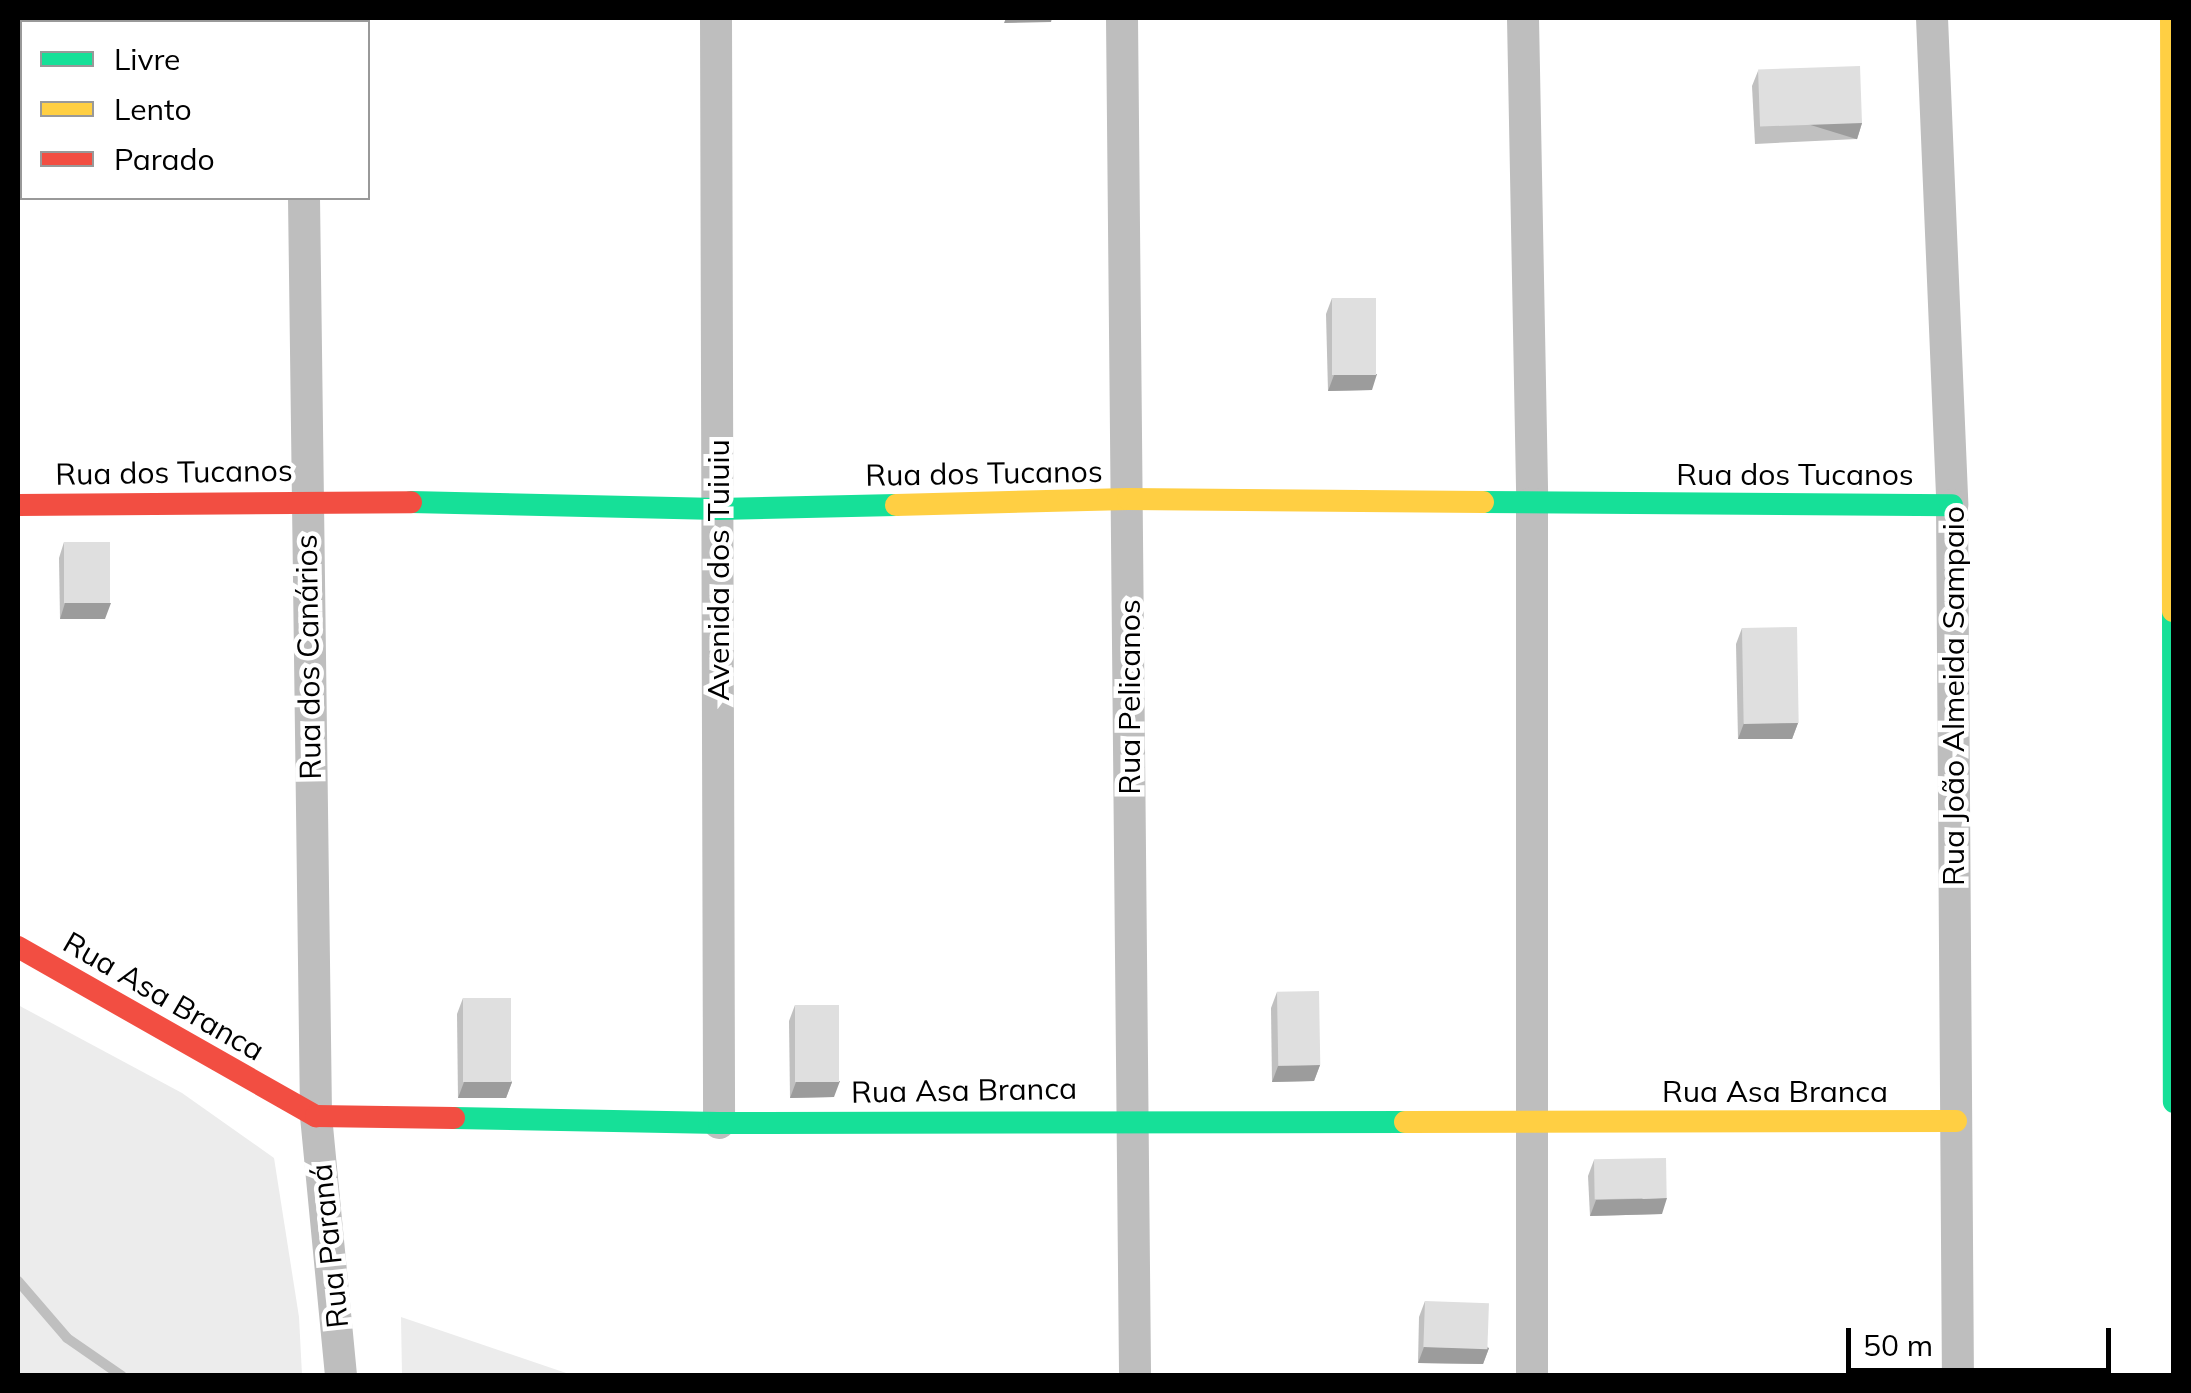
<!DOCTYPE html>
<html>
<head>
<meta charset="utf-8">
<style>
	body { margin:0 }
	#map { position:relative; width:2191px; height:1393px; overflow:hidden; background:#fff; font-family:Mulish,sans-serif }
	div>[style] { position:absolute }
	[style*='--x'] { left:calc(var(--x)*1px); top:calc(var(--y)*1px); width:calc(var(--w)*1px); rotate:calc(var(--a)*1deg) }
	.green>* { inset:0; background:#ececec }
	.stream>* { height:10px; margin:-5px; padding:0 5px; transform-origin:5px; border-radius:5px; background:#bfbfbf }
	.street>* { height:32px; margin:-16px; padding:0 16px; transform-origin:16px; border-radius:16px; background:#bebebe }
	.fast>* { height:22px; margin:-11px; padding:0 11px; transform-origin:11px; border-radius:11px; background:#16e098 }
	.slow>* { height:22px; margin:-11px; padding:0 11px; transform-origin:11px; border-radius:11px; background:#ffcf43 }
	.jam>* { height:22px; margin:-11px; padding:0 11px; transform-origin:11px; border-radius:11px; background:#f24e42 }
	.wall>* { inset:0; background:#c0c0c0 }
	.shaded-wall>* { inset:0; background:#9c9c9c; transform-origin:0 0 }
	.building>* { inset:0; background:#dfdfdf; transform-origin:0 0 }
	span { translate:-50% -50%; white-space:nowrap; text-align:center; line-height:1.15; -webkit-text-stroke:9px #fff; paint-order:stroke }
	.street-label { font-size:30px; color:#000 }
	.frame { position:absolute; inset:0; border:20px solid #000; pointer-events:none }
	.legend { position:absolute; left:20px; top:20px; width:350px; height:180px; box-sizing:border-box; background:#fff; border:2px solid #999; margin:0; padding:12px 18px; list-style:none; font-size:30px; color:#000 }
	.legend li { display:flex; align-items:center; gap:20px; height:50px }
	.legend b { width:50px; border:2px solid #999 }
	.scale { position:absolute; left:1846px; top:1328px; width:265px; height:45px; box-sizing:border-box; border:5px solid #000; border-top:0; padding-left:12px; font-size:30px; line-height:35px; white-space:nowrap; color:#000; -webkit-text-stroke:8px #fff; paint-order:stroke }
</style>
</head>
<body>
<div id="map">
	<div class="green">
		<div style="clip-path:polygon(18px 1005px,182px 1093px,274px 1158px,299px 1317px,302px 1375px,18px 1375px)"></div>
		<div style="clip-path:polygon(401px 1317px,572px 1375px,402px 1375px)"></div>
	</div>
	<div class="stream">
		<div style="--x:18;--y:1281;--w:75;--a:49.3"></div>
		<div style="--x:67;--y:1338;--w:67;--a:34.6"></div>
	</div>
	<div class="street">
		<div style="--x:302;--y:18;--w:4;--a:90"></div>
		<div style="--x:716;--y:18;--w:1105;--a:89.84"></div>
		<div style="--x:1122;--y:18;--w:1358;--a:89.45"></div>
		<div style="--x:1523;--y:18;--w:485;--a:88.9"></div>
		<div style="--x:1532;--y:503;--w:873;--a:90"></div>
		<div style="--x:1932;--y:18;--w:487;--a:87.6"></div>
		<div style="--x:1952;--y:505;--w:871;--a:89.61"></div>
		<div style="--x:304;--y:198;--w:918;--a:89.25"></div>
		<div style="--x:316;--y:1116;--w:261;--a:84.5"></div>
	</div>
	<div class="fast">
		<div style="--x:411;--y:502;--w:307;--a:1.3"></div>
		<div style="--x:718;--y:509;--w:178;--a:-1.3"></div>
		<div style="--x:1483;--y:502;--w:469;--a:0.4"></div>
		<div style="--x:2173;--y:611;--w:491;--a:89.9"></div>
		<div style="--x:454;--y:1118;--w:265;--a:1.1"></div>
		<div style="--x:719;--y:1123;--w:686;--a:-0.08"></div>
	</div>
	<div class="slow">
		<div style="--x:2171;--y:18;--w:593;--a:89.81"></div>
		<div style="--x:896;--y:505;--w:232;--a:-1.5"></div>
		<div style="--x:1128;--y:499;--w:355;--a:0.5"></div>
		<div style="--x:1405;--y:1122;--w:551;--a:-0.1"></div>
	</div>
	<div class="jam">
		<div style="--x:18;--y:505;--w:393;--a:-0.4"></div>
		<div style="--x:18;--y:947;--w:343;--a:29.6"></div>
		<div style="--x:316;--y:1116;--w:138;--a:0.8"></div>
	</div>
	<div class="wall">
		<div style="clip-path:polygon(1758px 71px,1862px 123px,1857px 139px,1755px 144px,1752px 86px)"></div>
		<div style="clip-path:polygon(1332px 298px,1372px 390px,1328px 391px,1326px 314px)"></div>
		<div style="clip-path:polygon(64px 542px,105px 619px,60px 619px,59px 558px)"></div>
		<div style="clip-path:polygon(1742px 628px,1798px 723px,1792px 739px,1738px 739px,1736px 644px)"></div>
		<div style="clip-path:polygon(1277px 992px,1320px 1065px,1314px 1081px,1272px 1082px,1271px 1008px)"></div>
		<div style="clip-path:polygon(463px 998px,512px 1082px,506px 1098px,458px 1098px,457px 1014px)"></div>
		<div style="clip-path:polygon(795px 1005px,834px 1097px,790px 1098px,789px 1021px)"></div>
		<div style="clip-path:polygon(1594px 1160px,1662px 1214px,1590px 1216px,1588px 1176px)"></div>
		<div style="clip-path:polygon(1425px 1301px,1489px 1348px,1483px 1364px,1418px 1363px,1419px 1317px)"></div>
	</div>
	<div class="shaded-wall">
		<div style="clip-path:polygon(1006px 18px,1052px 18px,1051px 22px,1004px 23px)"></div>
		<div style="left:1862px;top:123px;width:17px;height:101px;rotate:107deg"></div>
		<div style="clip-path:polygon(1377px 374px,1372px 390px,1328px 391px,1334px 375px)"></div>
		<div style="clip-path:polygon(65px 603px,111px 603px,105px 619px,60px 619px)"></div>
		<div style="clip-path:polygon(1744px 723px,1798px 723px,1792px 739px,1738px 739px)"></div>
		<div style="clip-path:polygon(1320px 1065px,1314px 1081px,1272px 1082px,1278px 1066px)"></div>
		<div style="clip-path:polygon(840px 1081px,834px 1097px,790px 1098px,796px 1082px)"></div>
		<div style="clip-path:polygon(464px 1082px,512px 1082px,506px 1098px,458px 1098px)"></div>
		<div style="clip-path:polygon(1667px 1198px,1662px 1214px,1590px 1216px,1596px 1200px)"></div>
		<div style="clip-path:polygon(1424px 1347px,1489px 1348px,1483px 1364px,1418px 1363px)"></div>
	</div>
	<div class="building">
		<div style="left:1860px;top:66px;width:57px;height:102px;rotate:88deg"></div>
		<div style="left:1332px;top:298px;width:44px;height:77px"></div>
		<div style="left:64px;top:542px;width:46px;height:61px"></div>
		<div style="left:1797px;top:627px;width:96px;height:55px;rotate:89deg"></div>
		<div style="left:1319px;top:991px;width:74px;height:42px;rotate:89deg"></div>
		<div style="left:463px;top:998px;width:48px;height:84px"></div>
		<div style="left:795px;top:1005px;width:44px;height:77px"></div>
		<div style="left:1666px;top:1158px;width:40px;height:72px;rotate:89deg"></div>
		<div style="left:1425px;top:1301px;width:64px;height:46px;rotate:2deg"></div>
	</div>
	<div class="street-label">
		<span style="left:174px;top:472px;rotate:-1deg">Rua dos Tucanos</span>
		<span style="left:984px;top:473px;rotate:-1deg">Rua dos Tucanos</span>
		<span style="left:1795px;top:474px">Rua dos Tucanos</span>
		<span style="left:718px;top:570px;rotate:-90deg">Avenida dos Tuiuiu</span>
		<span style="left:308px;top:657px;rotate:-91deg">Rua dos Canários</span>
		<span style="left:1953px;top:696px;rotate:-90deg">Rua João Almeida Sampaio</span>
		<span style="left:1129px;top:697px;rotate:-90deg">Rua Pelicanos</span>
		<span style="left:164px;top:996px;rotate:30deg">Rua Asa Branca</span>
		<span style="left:964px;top:1090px;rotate:-1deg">Rua Asa Branca</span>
		<span style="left:1775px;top:1091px">Rua Asa Branca</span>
		<span style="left:329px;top:1246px;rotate:-96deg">Rua Paraná</span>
	</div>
	<div class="frame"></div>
	<ul class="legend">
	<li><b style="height:12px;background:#16e098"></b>Livre</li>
	<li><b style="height:12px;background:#ffcf43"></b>Lento</li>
	<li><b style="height:12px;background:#f24e42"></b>Parado</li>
	</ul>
	<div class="scale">50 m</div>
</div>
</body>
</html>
